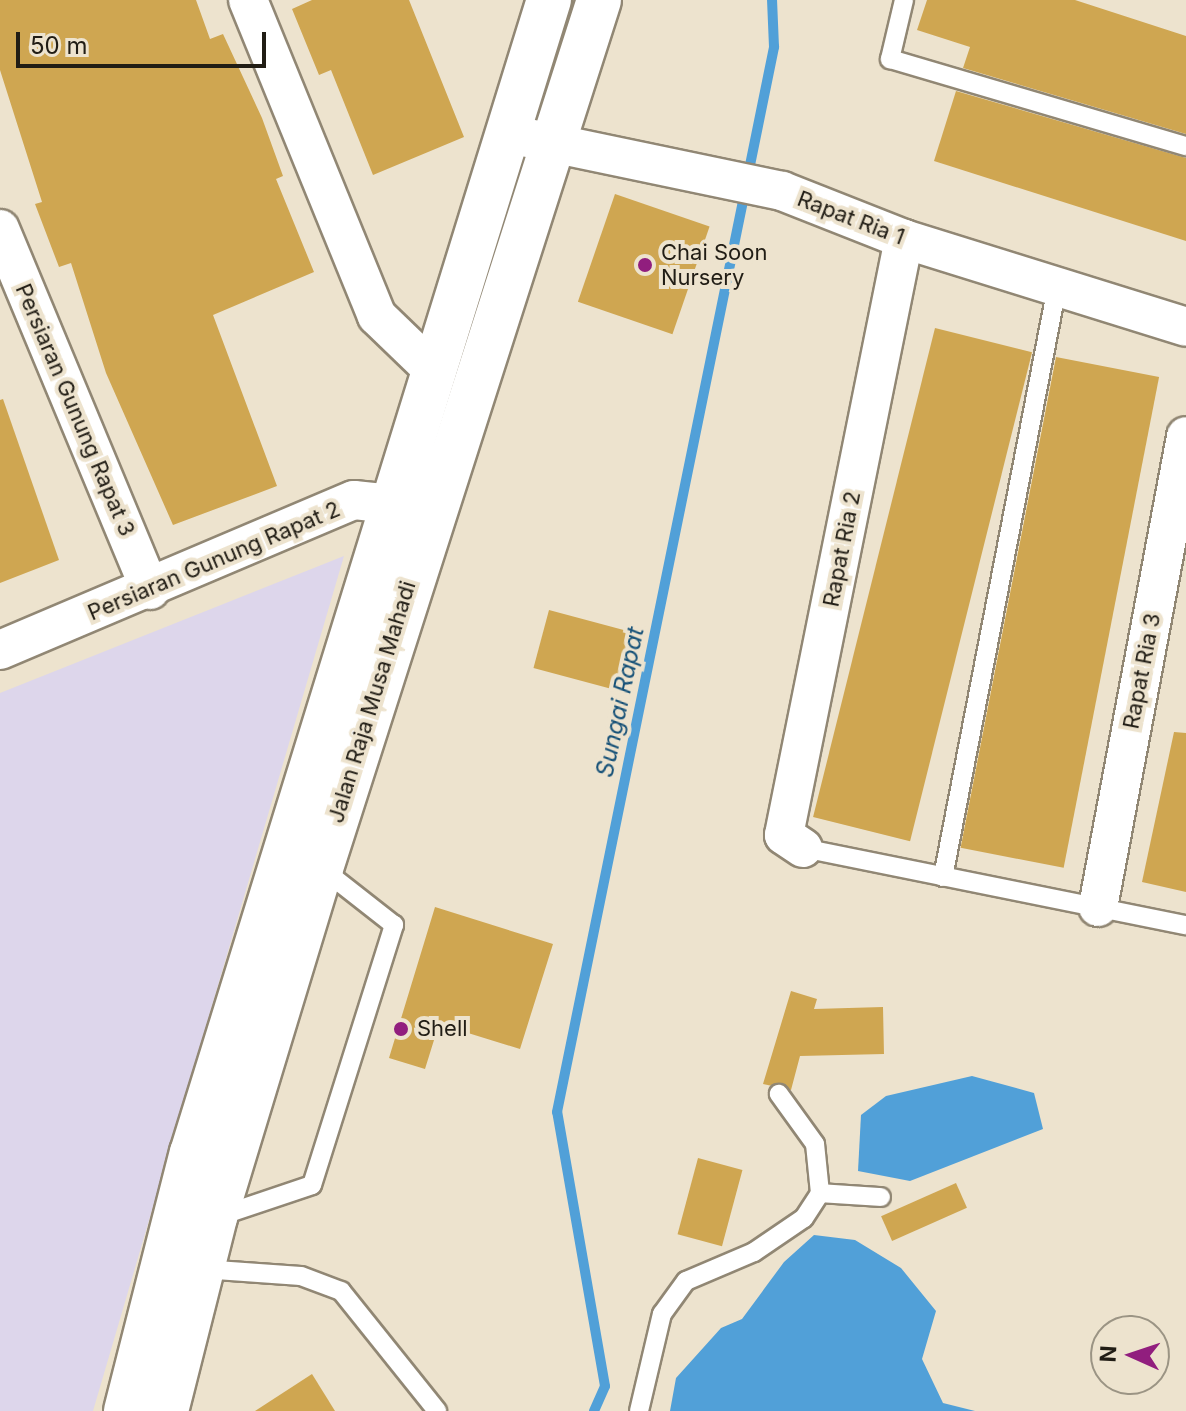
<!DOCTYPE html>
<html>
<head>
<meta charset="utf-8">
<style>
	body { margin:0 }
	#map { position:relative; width:1186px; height:1411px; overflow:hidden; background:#ede3ce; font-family:Inter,sans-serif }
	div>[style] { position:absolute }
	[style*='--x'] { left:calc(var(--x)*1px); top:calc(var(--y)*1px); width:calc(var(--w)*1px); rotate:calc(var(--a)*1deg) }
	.commercial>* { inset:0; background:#ddd6eb }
	.water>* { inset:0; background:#51a0d8 }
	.stream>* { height:10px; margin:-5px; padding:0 5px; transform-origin:5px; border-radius:5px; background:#51a0d8 }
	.building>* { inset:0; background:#cfa651; transform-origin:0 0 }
	.roads { filter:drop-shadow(2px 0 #918774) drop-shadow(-2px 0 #918774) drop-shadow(0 2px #918774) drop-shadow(0 -2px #918774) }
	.service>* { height:18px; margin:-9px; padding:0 9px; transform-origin:9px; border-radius:9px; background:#fff }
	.minor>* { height:38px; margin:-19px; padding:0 19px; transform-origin:19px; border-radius:19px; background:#fff }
	.secondary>* { height:44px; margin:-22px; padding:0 22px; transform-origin:22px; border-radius:22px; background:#fff }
	.dots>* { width:22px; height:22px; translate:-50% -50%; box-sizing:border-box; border:4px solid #ede3ce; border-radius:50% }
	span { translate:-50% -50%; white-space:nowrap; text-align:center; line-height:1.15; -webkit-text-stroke:8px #ede3ce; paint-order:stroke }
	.street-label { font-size:22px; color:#211d15 }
	.poi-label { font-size:22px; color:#211d15 }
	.left { translate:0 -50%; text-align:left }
	.water-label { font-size:24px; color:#185278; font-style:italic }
	.north { position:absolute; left:1090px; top:1315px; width:80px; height:80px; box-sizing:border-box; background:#ede3ce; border:2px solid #9b9484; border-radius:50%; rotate:273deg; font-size:22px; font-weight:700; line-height:32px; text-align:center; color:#211d15 }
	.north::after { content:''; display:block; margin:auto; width:28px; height:36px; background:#911e7e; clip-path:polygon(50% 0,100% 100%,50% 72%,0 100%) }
	.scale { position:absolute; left:16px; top:32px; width:250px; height:36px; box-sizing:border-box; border:4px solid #211d15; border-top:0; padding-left:10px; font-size:24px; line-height:28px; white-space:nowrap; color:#211d15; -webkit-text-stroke:6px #ede3ce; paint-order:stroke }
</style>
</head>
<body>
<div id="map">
	<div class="commercial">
		<div style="clip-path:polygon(344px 556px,93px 1411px,0 1411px,0 693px)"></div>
	</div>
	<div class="water">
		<div style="clip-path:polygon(972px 1076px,1034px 1093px,1043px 1129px,910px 1181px,858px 1171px,861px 1115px,886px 1096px)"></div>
		<div style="clip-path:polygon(814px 1235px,855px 1240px,901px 1268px,936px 1311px,922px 1359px,943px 1403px,975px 1411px,670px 1411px,676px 1378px,721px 1328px,742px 1319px,784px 1262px)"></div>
	</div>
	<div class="stream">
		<div style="--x:748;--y:175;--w:131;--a:-78.5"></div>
		<div style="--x:774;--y:47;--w:47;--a:-92.4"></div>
		<div style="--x:594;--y:1411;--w:27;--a:-66"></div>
		<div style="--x:605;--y:1386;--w:278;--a:-99.9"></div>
		<div style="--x:557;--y:1112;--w:940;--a:-78.46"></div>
	</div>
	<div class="building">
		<div style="clip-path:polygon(0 0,196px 0,210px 39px,223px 34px,262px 118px,283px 176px,276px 179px,314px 272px,213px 315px,277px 486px,173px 525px,106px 373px,71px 263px,59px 267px,35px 204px,42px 202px,0 70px)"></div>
		<div style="clip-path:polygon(312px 0,409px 0,464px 137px,373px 175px,331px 70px,319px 75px,292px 9px)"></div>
		<div style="clip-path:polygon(927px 0,1075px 0,1186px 36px,1186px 134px,963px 68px,970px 47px,917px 30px)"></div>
		<div style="clip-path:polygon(956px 91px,1186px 158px,1186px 241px,934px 161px)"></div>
		<div style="left:615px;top:194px;width:100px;height:114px;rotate:19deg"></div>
		<div style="left:935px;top:328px;width:100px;height:504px;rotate:14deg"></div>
		<div style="left:1056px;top:357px;width:105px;height:500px;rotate:11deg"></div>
		<div style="clip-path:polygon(3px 399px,59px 560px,0 583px,0 400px)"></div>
		<div style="left:549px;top:610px;width:86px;height:60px;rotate:15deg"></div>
		<div style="clip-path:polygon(1174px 732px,1186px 733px,1186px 892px,1142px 882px)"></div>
		<div style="clip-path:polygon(435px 907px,553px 944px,520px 1049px,439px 1024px,425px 1069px,389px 1058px)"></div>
		<div style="clip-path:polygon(791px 991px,817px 999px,814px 1009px,883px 1007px,884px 1054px,800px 1056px,791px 1090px,763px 1084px)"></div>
		<div style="left:698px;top:1158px;width:46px;height:79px;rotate:15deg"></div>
		<div style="left:956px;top:1183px;width:27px;height:82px;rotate:66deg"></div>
		<div style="clip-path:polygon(312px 1374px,335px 1411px,255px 1411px)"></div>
	</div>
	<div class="roads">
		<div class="service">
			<div style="--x:904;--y:0;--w:61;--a:103.3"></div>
			<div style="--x:890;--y:59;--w:309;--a:16.4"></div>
			<div style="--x:803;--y:848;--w:391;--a:11.4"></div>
			<div style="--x:943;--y:877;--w:601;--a:-79.06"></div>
			<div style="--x:820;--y:1193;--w:61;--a:3.8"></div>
			<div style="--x:217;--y:1217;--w:100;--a:-18.6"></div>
			<div style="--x:312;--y:1185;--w:273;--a:-72.5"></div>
			<div style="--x:394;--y:925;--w:94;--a:-141.9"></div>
			<div style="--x:202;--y:1269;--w:99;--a:4"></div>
			<div style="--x:301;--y:1276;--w:43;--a:20.6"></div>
			<div style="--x:341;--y:1291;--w:154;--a:51.3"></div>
			<div style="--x:639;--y:1411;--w:100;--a:-76.7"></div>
			<div style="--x:662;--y:1314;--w:41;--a:-54"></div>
			<div style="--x:686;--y:1281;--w:74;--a:-23.1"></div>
			<div style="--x:754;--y:1252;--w:60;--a:-34.2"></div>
			<div style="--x:804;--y:1218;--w:30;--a:-57"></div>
			<div style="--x:820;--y:1193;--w:49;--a:-95.8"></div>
			<div style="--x:815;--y:1144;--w:62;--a:-125.8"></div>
		</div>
		<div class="minor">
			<div style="--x:248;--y:0;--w:341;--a:67.8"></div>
			<div style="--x:377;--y:316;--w:82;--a:44"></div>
			<div style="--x:509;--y:134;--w:279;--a:11.8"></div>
			<div style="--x:782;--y:191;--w:131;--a:21.5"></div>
			<div style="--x:904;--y:239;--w:295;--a:17.3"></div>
			<div style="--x:0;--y:229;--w:391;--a:67.4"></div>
			<div style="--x:0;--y:650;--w:384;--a:-23"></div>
			<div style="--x:354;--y:500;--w:67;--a:6"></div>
			<div style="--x:803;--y:848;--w:23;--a:-146"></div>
			<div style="--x:784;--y:835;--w:608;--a:-78.62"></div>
			<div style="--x:1098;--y:907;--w:479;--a:-79.4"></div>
		</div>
		<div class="secondary">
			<div style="--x:126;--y:1411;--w:266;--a:-75.7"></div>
			<div style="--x:192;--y:1153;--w:1207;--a:-72.8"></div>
			<div style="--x:166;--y:1411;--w:200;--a:-75.8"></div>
			<div style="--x:215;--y:1217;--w:365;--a:-73.1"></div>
			<div style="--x:321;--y:868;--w:911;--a:-72.24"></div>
		</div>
	</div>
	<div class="dots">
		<div style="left:645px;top:265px;background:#911e7e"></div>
		<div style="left:401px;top:1029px;background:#911e7e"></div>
	</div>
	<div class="street-label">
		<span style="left:851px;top:218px;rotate:21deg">Rapat Ria 1</span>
		<span style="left:75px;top:410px;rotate:67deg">Persiaran Gunung Rapat 3</span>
		<span style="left:842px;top:549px;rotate:-79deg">Rapat Ria 2</span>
		<span style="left:214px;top:561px;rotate:-23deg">Persiaran Gunung Rapat 2</span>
		<span style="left:1142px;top:671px;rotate:-79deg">Rapat Ria 3</span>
		<span style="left:372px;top:702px;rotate:-73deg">Jalan Raja Musa Mahadi</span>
	</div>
	<div class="poi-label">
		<span class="left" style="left:661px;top:265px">Chai Soon<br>Nursery</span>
		<span class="left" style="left:417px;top:1029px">Shell</span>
	</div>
	<div class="water-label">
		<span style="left:620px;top:702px;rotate:-78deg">Sungai Rapat</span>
	</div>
	<div class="north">N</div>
	<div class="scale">50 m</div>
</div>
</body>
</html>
